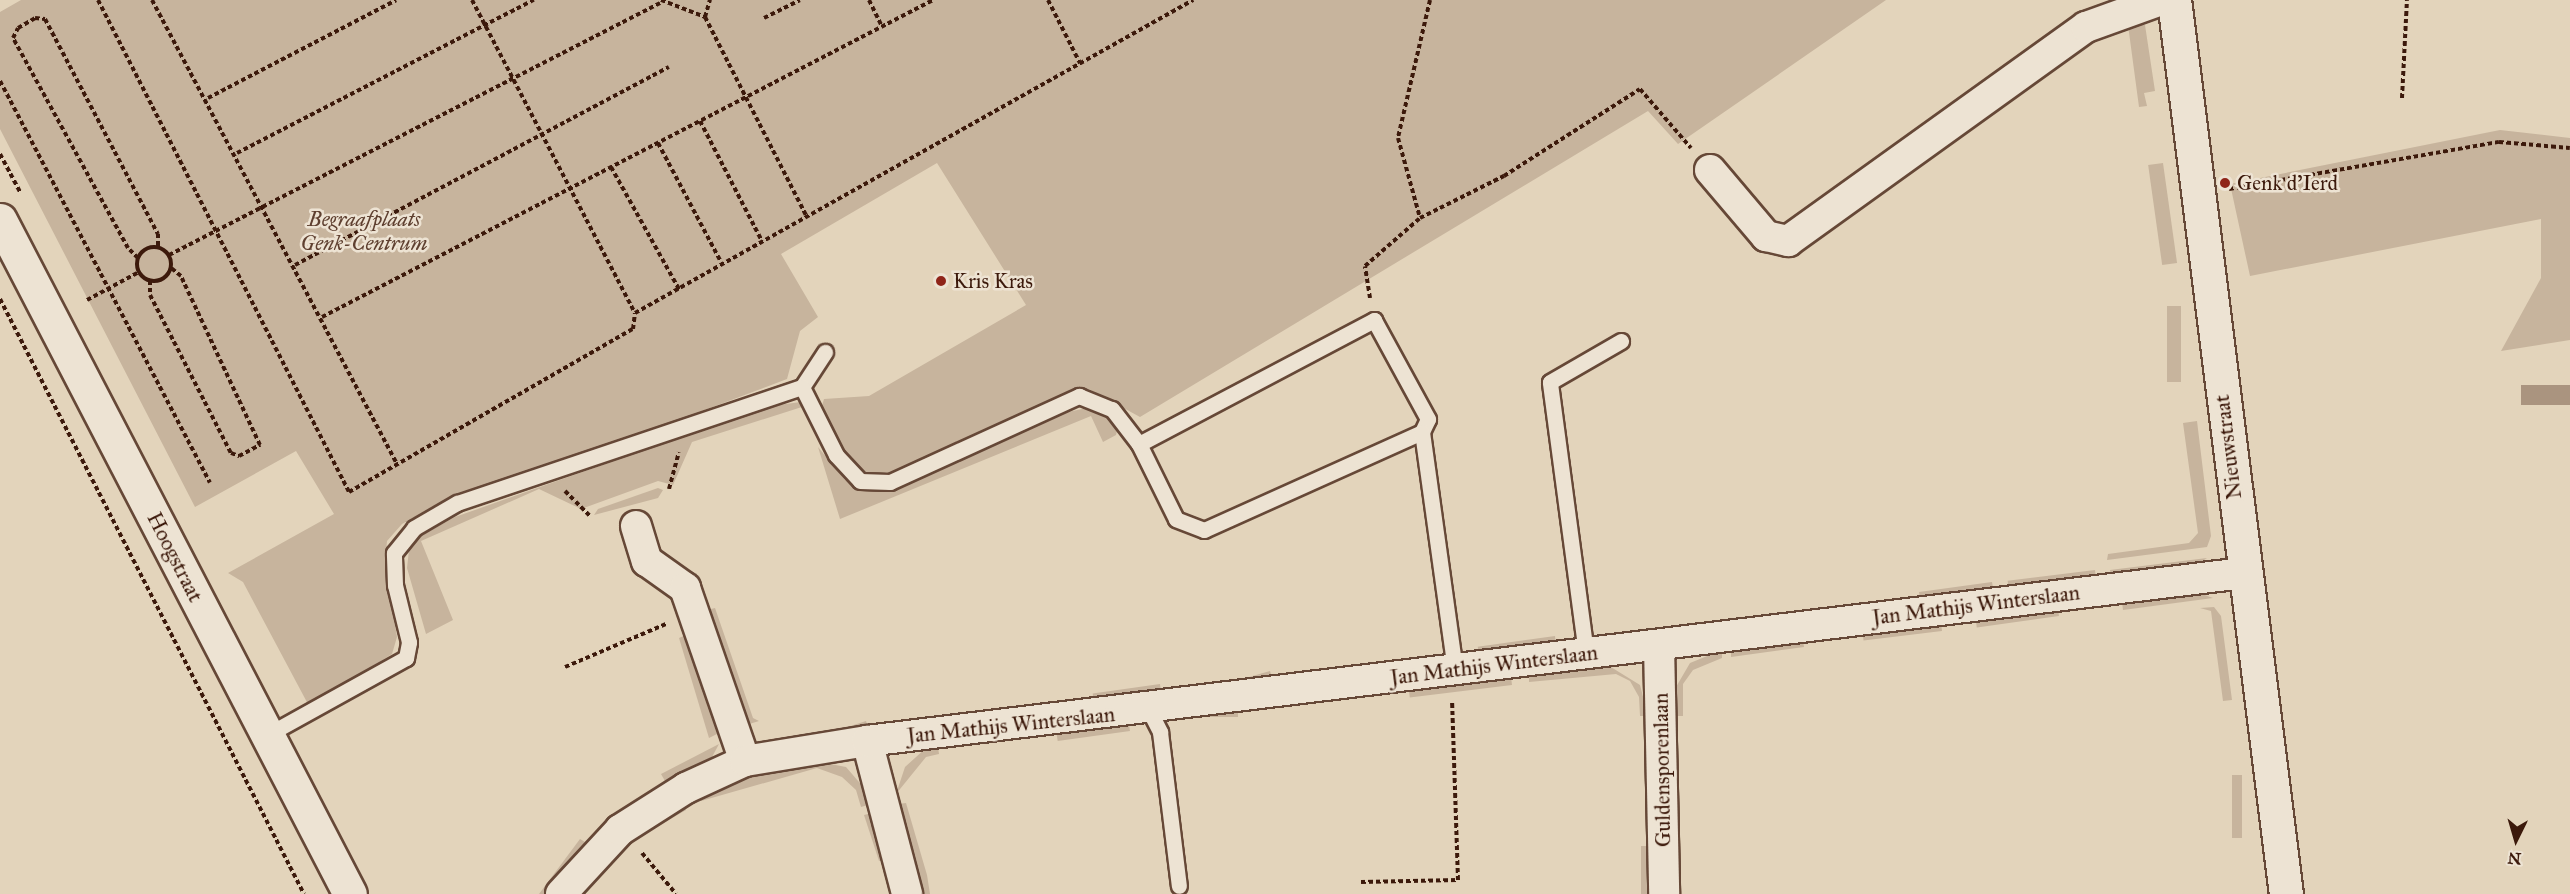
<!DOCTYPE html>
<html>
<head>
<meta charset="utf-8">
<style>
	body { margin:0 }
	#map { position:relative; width:2570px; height:894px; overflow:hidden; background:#e3d4bb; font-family:"IM FELL Great Primer",serif }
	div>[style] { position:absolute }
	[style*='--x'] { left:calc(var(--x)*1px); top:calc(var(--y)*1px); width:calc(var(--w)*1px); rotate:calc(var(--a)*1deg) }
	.green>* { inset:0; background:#c7b49d; transform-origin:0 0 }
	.water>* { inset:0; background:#aa947f; transform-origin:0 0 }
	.path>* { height:4px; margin-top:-2px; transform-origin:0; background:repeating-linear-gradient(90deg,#3c190b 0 4.5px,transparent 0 7.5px) }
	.path>.ring { margin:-2px; padding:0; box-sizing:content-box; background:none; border:4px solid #3c190b; border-radius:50% }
	.roads { filter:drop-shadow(2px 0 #664837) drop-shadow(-2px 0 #664837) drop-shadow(0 2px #664837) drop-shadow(0 -2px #664837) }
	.service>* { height:15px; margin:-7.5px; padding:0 7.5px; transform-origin:7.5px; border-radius:7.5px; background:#ede3d3 }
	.minor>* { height:30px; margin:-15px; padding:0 15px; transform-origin:15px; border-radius:15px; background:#ede3d3 }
	.tertiary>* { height:33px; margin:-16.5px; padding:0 16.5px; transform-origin:16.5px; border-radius:16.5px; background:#ede3d3 }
	.secondary>* { height:33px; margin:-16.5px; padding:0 16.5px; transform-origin:16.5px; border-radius:16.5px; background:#ede3d3 }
	.dots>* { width:16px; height:16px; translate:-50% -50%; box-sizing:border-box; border:3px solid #ede3d3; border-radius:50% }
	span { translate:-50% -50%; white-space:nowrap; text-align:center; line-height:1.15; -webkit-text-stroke:5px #ede3d3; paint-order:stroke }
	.poi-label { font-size:21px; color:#3c190b }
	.left { translate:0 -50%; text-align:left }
	.park-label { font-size:21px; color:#5f4030; font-style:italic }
	.street-label { font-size:21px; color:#3c190b }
	.north { position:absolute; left:2486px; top:810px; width:60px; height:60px; -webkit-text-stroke:4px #ede3d3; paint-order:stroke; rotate:185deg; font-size:16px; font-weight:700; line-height:24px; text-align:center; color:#3c190b }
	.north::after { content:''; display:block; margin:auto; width:21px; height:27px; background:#3c190b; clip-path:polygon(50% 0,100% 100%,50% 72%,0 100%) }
</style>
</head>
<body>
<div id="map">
	<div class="green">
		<div style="clip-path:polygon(21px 0,1886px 0,1678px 144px,1648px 111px,1140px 417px,1089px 389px,1068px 392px,890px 475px,866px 472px,842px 452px,821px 409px,824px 399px,869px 396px,1026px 305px,937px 163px,781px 254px,818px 317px,800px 331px,787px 379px,590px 453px,461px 492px,402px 524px,387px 541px,385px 563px,397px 637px,392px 654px,309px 706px,243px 582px,228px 573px,334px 514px,296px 451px,195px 507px,0 129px,0 12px)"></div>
		<div style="clip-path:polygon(2128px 25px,2145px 25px,2155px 91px,2144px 93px,2147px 106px,2139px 107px)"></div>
		<div style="clip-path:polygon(2500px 130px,2570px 138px,2570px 340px,2501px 351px,2541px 278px,2541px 219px,2250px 276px,2230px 184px)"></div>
		<div style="left:2163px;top:163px;width:101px;height:15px;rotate:82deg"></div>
		<div style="left:2167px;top:306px;width:14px;height:76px"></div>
		<div style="clip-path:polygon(801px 402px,805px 406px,692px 442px,673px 485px,658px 481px,581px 509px,539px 489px,421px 541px,453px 620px,426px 634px,407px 568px,409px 550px,417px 538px,455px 517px,770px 406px)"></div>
		<div style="clip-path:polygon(1092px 407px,1110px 416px,1118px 427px,1116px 435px,1103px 442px,1091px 416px,840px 519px,818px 447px,845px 480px,883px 492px,1063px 413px)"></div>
		<div style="clip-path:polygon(2197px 421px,2211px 536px,2207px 547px,2107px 560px,2108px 554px,2189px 543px,2198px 533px,2183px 423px)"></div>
		<div style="clip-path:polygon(658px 488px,663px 490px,658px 498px,594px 515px,598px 509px)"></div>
		<div style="clip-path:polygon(2207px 558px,2195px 566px,2111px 576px,2110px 570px)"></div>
		<div style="left:2095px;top:570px;width:8px;height:88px;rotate:83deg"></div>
		<div style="clip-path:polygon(1992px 582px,1993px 588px,1920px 599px,1919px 592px)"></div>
		<div style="clip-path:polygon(2199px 593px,2213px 598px,2123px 610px,2122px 602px)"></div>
		<div style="clip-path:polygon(2214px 607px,2221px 616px,2232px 700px,2223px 701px,2211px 611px,2200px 608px)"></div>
		<div style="clip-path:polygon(715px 608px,753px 718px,759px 721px,746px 725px,707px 610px)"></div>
		<div style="left:2058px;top:609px;width:7px;height:83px;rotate:82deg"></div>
		<div style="left:1941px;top:623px;width:8px;height:79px;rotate:83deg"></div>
		<div style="clip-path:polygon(686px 635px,719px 733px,709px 738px,679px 638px)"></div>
		<div style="left:1555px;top:636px;width:7px;height:78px;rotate:82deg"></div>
		<div style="clip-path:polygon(1803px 641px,1804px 647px,1731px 657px,1731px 649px)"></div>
		<div style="clip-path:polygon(1722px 650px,1722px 658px,1693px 670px,1683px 684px,1683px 716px,1676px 716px,1676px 687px,1690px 663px)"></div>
		<div style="clip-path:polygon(1606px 664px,1640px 685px,1648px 716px,1640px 716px,1639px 697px,1630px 681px,1616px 674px,1529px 682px,1529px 675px)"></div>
		<div style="left:1270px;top:671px;width:7px;height:72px;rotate:74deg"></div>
		<div style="left:1511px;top:677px;width:8px;height:103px;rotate:83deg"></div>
		<div style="left:1160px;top:684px;width:7px;height:68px;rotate:82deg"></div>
		<div style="left:1238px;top:710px;width:7px;height:79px;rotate:90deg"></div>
		<div style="left:866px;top:721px;width:6px;height:76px;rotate:72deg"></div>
		<div style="left:1129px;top:724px;width:7px;height:73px;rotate:82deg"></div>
		<div style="clip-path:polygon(719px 744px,712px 757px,665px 781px,661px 774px)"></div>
		<div style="clip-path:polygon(938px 747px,939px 754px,926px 757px,896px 794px,905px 767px,926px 748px)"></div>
		<div style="clip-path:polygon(815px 761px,846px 767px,865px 789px,868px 805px,861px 807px,856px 790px,842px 777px,817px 768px,701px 801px,699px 794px,769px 768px)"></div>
		<div style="left:2232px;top:775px;width:10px;height:63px"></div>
		<div style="left:682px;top:803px;width:8px;height:57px;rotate:60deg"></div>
		<div style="clip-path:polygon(906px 803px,927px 875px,930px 894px,923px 894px,898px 804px)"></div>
		<div style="clip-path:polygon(872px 813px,885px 859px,879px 861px,864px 815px)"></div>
		<div style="clip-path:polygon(580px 839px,585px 842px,548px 894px,539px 894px)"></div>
		<div style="left:1641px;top:846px;width:7px;height:48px"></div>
	</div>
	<div class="water">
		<div style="left:2570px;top:385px;width:20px;height:49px;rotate:90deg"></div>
	</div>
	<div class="path">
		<div style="--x:98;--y:0;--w:552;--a:62.97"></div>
		<div style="--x:349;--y:492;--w:327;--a:-29.9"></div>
		<div style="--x:633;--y:329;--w:16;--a:-83"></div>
		<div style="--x:152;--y:0;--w:525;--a:62.17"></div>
		<div style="--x:472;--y:0;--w:353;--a:62.5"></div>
		<div style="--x:635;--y:313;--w:640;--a:-29.29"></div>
		<div style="--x:661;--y:0;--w:47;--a:21.1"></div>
		<div style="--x:705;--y:17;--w:225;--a:63"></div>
		<div style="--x:869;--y:0;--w:30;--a:64"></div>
		<div style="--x:1048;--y:0;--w:71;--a:63.1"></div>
		<div style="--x:1430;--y:0;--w:142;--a:103.1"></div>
		<div style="--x:1398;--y:138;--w:83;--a:74.6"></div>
		<div style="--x:1420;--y:218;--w:94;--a:-26.6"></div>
		<div style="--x:1504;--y:176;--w:161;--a:-32.6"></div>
		<div style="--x:1640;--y:89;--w:78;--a:49.2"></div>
		<div style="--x:705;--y:17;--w:18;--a:-74"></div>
		<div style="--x:764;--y:18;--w:40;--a:-26.6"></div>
		<div style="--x:0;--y:81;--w:453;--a:62.4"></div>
		<div style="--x:208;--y:98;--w:212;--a:-27.5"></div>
		<div style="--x:2402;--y:98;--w:98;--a:-87.1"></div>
		<div style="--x:700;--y:121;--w:135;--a:62.7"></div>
		<div style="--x:658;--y:143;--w:137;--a:62.1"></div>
		<div style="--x:237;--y:153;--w:334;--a:-27.3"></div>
		<div style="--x:0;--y:154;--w:43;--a:62.2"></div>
		<div style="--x:611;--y:167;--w:140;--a:60.9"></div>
		<div style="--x:2229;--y:189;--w:274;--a:-9.9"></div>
		<div style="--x:2499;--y:142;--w:71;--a:4.8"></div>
		<div class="ring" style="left:137px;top:247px;width:30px;height:30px"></div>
		<div style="--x:169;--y:255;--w:552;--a:-27.17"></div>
		<div style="--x:138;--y:258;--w:14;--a:-135"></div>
		<div style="--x:128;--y:248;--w:239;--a:-118.7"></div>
		<div style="--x:13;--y:38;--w:11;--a:-63"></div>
		<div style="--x:18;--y:28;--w:20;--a:-30"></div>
		<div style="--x:35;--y:18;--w:10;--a:6"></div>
		<div style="--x:45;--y:19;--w:243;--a:62.3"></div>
		<div style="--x:158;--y:234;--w:13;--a:90"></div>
		<div style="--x:295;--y:265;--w:423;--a:-27.9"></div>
		<div style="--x:150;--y:280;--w:15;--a:90"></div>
		<div style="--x:150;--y:295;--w:178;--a:62.9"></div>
		<div style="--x:231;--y:453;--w:9;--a:21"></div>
		<div style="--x:239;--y:456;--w:24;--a:-28"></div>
		<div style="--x:260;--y:445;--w:187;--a:-115.1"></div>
		<div style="--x:181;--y:276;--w:13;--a:-141"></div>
		<div style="--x:1370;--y:298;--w:32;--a:-99"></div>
		<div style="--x:1365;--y:266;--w:73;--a:-41.1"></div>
		<div style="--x:0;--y:299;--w:668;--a:62.94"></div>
		<div style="--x:87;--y:300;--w:59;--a:-28.3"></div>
		<div style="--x:322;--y:317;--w:688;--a:-27.42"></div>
		<div style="--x:669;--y:489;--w:38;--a:-75"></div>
		<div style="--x:565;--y:491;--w:35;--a:45"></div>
		<div style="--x:565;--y:667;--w:110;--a:-23.1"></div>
		<div style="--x:642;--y:853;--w:53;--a:50.3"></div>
		<div style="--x:1361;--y:882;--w:97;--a:-1.2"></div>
		<div style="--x:1458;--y:880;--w:179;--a:-91.9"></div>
	</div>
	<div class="roads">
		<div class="service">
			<div style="--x:802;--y:387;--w:42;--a:-56.7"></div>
			<div style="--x:1422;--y:432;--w:239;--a:155.8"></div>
			<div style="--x:1204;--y:530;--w:30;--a:-159"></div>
			<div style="--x:1176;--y:519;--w:84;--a:-116.3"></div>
			<div style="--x:1139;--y:444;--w:266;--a:-27.8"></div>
			<div style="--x:1374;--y:320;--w:113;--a:61.4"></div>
			<div style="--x:1428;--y:419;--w:14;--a:115"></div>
			<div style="--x:1422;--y:432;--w:239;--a:82.1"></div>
			<div style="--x:1586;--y:653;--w:273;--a:-97.6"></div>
			<div style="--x:1550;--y:382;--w:82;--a:-30"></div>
			<div style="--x:1149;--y:710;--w:25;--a:63"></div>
			<div style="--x:1160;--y:732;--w:155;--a:83"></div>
			<div style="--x:267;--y:735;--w:159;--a:-29"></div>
			<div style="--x:406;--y:658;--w:16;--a:-79"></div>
			<div style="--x:409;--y:642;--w:59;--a:-103.8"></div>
			<div style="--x:395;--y:585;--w:32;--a:-92"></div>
			<div style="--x:394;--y:553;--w:32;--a:-51"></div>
			<div style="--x:414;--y:528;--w:50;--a:-30.2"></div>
			<div style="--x:457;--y:503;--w:364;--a:-18.6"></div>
			<div style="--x:802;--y:387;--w:76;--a:63.4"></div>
			<div style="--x:836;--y:455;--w:35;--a:47"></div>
			<div style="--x:860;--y:481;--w:30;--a:2"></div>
			<div style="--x:890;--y:482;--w:208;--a:-24.5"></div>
			<div style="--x:1079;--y:396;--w:35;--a:22"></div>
			<div style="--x:1112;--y:409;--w:44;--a:52.4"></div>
		</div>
		<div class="minor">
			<div style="--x:1710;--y:170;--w:87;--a:49.7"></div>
			<div style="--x:1766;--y:236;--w:23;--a:13"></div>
			<div style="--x:1788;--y:241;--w:367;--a:-35.7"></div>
			<div style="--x:2086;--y:27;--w:80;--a:-19.8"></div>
			<div style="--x:636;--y:526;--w:37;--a:73"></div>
			<div style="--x:647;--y:561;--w:47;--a:35.4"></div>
			<div style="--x:685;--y:588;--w:183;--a:70.9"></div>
			<div style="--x:1659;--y:645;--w:249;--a:88.8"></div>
			<div style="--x:867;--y:741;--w:158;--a:75.3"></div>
			<div style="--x:561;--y:894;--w:87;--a:-47.3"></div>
			<div style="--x:620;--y:830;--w:78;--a:-32.5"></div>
			<div style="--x:686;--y:788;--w:65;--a:-24.6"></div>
			<div style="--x:745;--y:761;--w:124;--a:-9.3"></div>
			<div style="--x:867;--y:741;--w:1386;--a:-6.96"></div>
		</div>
		<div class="tertiary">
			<div style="--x:2174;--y:0;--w:901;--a:82.86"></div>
		</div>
		<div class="secondary">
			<div style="--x:0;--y:220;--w:759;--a:62.56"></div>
		</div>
	</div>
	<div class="dots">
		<div style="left:2225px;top:183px;background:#8f2418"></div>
		<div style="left:941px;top:281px;background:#8f2418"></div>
	</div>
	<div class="poi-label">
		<span class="left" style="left:2237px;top:183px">Genk d'Ierd</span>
		<span class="left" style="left:953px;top:281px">Kris Kras</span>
	</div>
	<div class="park-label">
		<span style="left:364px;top:231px">Begraafplaats<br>Genk-Centrum</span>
	</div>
	<div class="street-label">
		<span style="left:2228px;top:447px;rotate:-97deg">Nieuwstraat</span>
		<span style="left:175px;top:557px;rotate:63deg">Hoogstraat</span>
		<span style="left:1976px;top:605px;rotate:-7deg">Jan Mathijs Winterslaan</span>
		<span style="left:1494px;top:665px;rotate:-7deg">Jan Mathijs Winterslaan</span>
		<span style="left:1011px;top:725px;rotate:-6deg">Jan Mathijs Winterslaan</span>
		<span style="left:1662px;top:770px;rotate:-91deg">Guldensporenlaan</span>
	</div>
	<div class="north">N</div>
</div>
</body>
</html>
